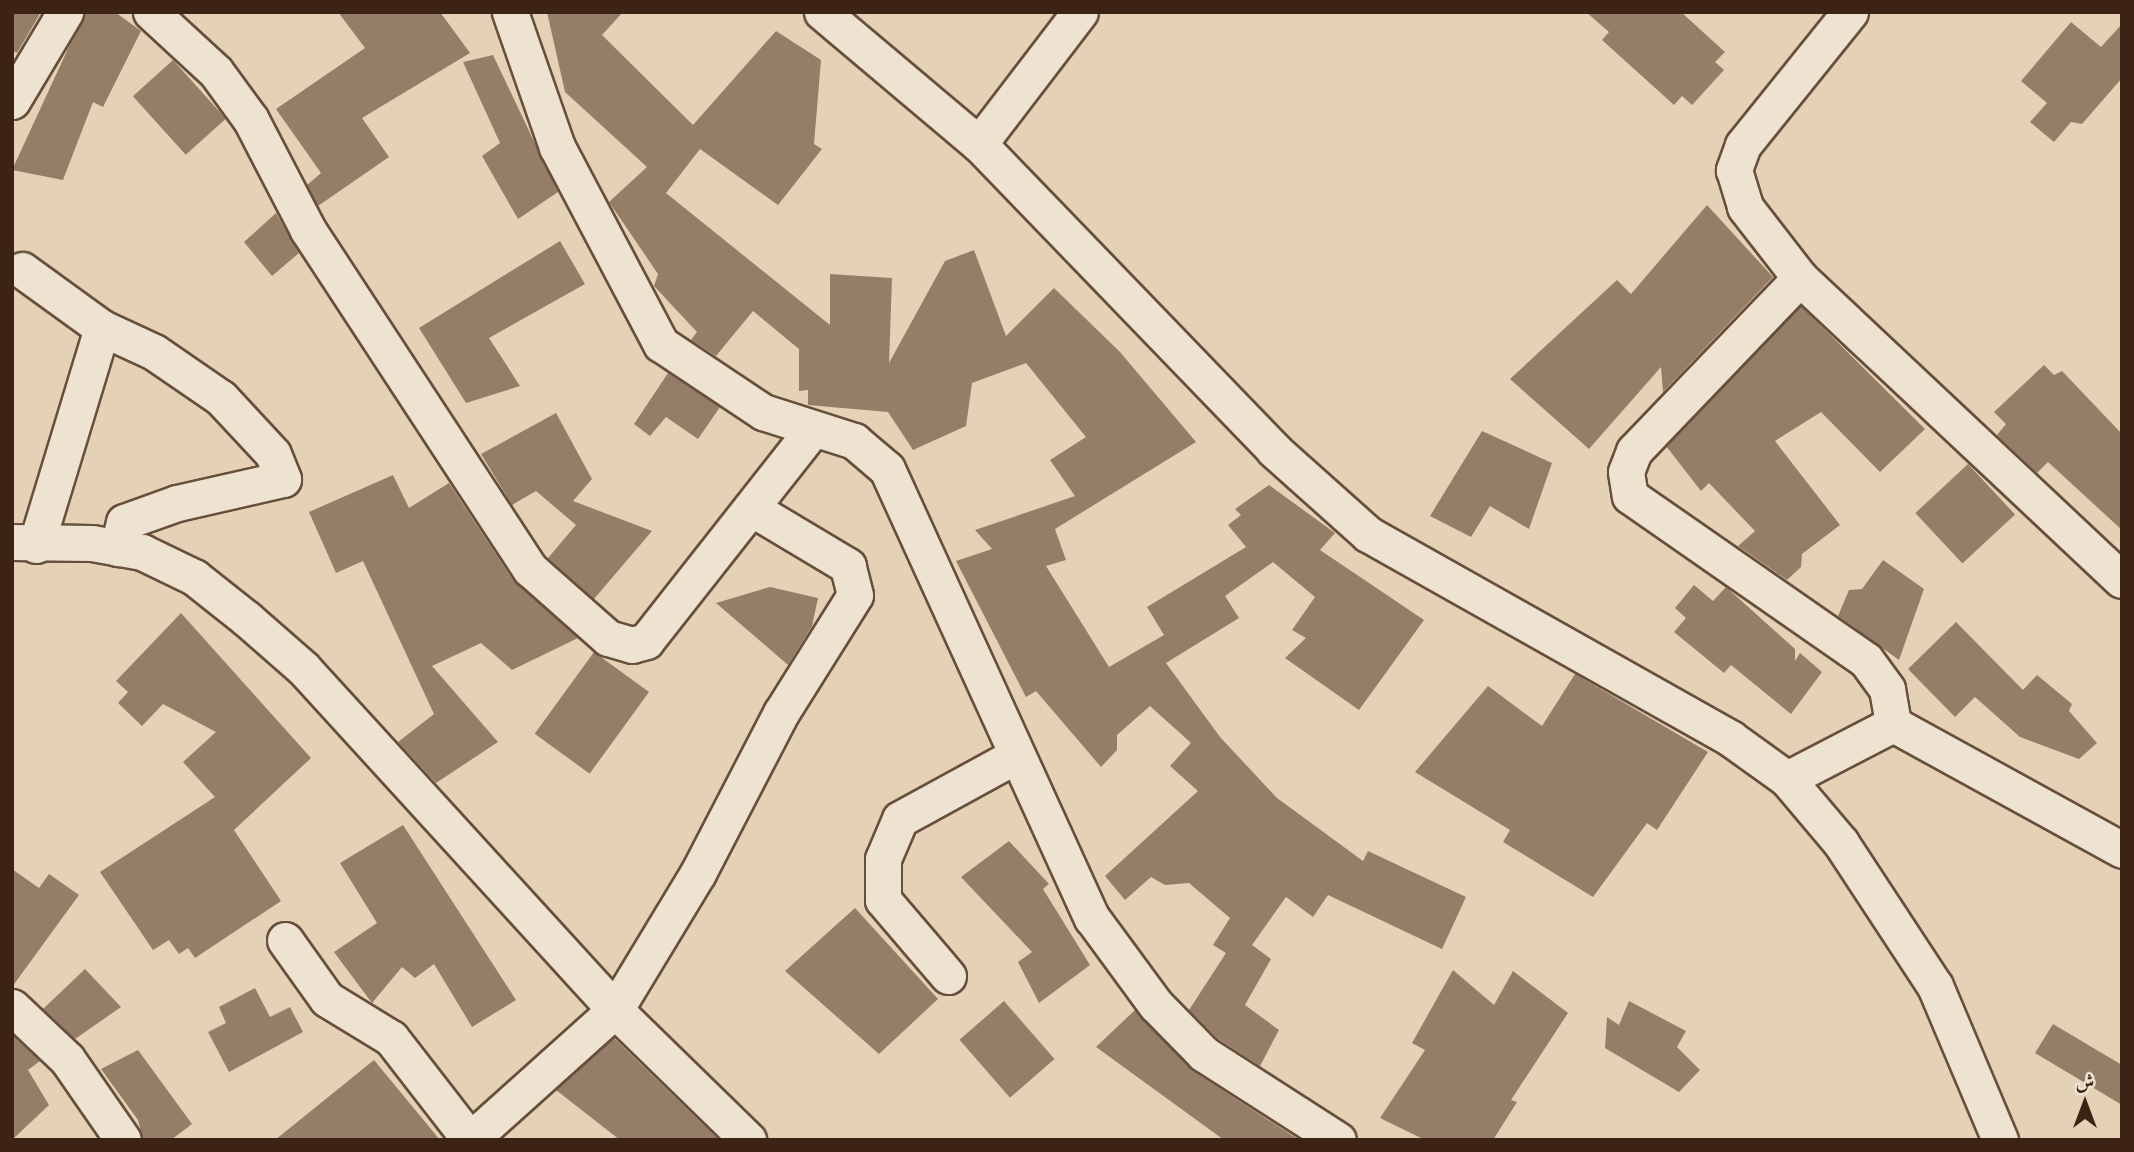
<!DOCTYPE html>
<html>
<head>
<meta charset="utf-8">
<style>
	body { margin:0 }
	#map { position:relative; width:2134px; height:1152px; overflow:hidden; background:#e5d2b6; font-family:Cardo,Amiri,serif }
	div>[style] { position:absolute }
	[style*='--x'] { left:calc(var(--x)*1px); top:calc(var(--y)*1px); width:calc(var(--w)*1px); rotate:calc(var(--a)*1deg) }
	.building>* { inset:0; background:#947e68; transform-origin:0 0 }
	.roads { filter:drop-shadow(2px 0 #674f3c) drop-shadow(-2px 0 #674f3c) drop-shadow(0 2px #674f3c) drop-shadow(0 -2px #674f3c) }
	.minor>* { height:35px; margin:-17.5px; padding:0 17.5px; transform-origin:17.5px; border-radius:17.5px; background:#eee2d0 }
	span { translate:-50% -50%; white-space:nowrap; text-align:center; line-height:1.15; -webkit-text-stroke:5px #eee2d0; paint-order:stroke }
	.frame { position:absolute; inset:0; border:14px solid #3d2313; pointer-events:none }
	.north { position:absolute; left:2050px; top:1068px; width:70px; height:70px; -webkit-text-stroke:5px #eee2d0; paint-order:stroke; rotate:0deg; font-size:19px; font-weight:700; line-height:28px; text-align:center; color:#3d2313 }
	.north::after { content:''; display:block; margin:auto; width:24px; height:32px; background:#3d2313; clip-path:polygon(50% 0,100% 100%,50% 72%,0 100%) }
</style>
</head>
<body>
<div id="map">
	<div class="building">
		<div style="clip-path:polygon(12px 12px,41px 12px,17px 53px,12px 50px)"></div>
		<div style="clip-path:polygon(85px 12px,115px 12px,141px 31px,103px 107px,93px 102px,63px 180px,12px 170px)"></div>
		<div style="clip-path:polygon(338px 12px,440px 12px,470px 53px,362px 118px,389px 157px,318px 206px,307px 185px,321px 173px,276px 109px,365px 48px)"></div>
		<div style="clip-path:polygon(547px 12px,623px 12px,602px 35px,693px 125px,776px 31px,821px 60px,814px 144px,822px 149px,778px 205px,700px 149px,666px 193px,830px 325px,830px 274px,892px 278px,889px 363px,945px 261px,974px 250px,1006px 336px,1054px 288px,1120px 352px,1196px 442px,1055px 529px,1066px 560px,1046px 566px,1109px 667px,1164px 635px,1147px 607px,1246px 547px,1228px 525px,1241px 515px,1235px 509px,1269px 485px,1335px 533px,1320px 550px,1424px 620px,1359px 710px,1285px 658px,1306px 638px,1292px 630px,1315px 597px,1273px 562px,1225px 596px,1239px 618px,1166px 663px,1220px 737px,1277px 798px,1363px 861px,1368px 851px,1466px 897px,1442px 949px,1328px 895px,1313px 917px,1286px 897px,1252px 945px,1271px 959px,1245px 1005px,1279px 1030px,1260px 1066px,1217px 1038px,1189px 1010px,1226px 953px,1213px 945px,1230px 918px,1189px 883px,1165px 885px,1151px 877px,1125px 900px,1105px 876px,1198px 791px,1170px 766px,1191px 743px,1150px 706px,1117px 735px,1117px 750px,1101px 767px,1036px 691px,1026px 697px,956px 561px,992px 549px,975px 530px,1075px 496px,1050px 460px,1086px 437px,1026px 363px,972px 383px,966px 426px,913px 450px,888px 412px,808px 405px,808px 390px,799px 391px,799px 349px,753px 311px,716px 356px,691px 340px,697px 332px,654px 286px,658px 274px,609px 202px,647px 167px,565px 92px)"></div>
		<div style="clip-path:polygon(1586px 12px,1681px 12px,1725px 52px,1715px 62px,1724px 70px,1692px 105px,1682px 96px,1674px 105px,1602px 40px,1609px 32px)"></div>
		<div style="clip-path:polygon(2071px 22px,2101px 47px,2122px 24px,2122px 78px,2082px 124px,2071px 122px,2054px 142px,2030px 122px,2047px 103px,2021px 81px)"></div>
		<div style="clip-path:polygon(493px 55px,558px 192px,518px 219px,482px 156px,500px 143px,463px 62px)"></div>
		<div style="left:173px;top:60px;width:79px;height:54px;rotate:48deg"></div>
		<div style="clip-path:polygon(1707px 205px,1773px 277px,1663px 392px,1661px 367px,1589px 449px,1510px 379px,1617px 280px,1631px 294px)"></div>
		<div style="clip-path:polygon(276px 213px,299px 253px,272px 276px,244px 242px)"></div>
		<div style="clip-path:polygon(560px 241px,585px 284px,489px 338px,520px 386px,466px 403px,419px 328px)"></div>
		<div style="clip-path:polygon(1801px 306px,1925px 429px,1880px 472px,1821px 412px,1775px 441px,1840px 525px,1802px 554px,1801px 567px,1787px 580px,1738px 546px,1755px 531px,1709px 483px,1701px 491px,1666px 446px)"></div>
		<div style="clip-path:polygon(2044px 365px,2054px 375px,2062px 371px,2122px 434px,2122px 530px,2048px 462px,2037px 473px,1997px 435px,2006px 424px,1994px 412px)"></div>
		<div style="clip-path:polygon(668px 373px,720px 407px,698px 439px,666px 417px,650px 436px,634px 424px)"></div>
		<div style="clip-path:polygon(556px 413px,592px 479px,573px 501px,652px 531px,594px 599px,548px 558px,576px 525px,536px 491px,512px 505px,481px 454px)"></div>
		<div style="clip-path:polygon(1482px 431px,1552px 463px,1529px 529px,1490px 506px,1471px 537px,1430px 516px)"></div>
		<div style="left:1968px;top:464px;width:69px;height:72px;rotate:47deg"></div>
		<div style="clip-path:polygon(393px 475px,409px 508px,449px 483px,513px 580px,578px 638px,512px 670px,481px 643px,432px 666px,498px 742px,436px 783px,398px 742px,434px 714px,363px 561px,336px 573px,309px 512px)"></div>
		<div style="clip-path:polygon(1883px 560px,1924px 589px,1899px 660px,1838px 616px,1849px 590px,1862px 589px)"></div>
		<div style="clip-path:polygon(1694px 585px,1713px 601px,1726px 587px,1795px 649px,1795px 661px,1800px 653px,1822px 672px,1791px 714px,1731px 665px,1724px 673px,1674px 632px,1686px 618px,1675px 608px)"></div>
		<div style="clip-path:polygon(770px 587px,818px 598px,812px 626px,788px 665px,716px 603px)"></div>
		<div style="clip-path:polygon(181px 613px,311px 758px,234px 830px,281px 901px,195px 958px,188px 948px,179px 954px,169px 940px,153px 950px,100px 872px,215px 797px,183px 762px,216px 732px,163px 704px,142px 726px,118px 703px,128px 692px,116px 681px)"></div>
		<div style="clip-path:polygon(1956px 622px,2023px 690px,2037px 675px,2072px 704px,2069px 711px,2097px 743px,2079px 759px,2020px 737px,1975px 697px,1955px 717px,1908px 669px)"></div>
		<div style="left:594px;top:652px;width:68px;height:101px;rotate:36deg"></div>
		<div style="clip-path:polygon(1575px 674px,1708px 752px,1657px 830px,1647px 823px,1593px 897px,1503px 842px,1510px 830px,1415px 772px,1488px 686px,1542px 726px)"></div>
		<div style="clip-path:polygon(403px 825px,516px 1000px,472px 1027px,434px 964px,415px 978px,402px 967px,372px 1003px,334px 952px,377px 923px,340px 863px)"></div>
		<div style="clip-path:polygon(1009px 841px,1049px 884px,1043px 889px,1090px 965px,1039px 1003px,1018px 962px,1032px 952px,961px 877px)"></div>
		<div style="clip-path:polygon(12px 869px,39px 888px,49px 874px,79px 895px,12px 987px)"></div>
		<div style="clip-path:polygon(855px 908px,938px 999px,879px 1054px,785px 971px)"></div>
		<div style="clip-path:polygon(85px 969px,121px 1007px,75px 1039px,43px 1009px)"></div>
		<div style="clip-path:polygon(1453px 970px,1494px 1005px,1513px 971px,1568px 1013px,1511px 1100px,1517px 1102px,1493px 1140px,1425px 1140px,1380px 1118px,1425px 1050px,1412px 1043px)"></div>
		<div style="clip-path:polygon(255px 988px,270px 1017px,290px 1007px,303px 1032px,229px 1072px,208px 1032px,226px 1023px,219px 1007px)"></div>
		<div style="left:1004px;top:1001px;width:77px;height:59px;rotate:49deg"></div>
		<div style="clip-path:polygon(1629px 1001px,1686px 1031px,1677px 1047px,1700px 1070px,1679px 1092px,1605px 1048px,1607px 1017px,1619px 1025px)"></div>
		<div style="clip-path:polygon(1135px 1010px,1193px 1071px,1299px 1140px,1224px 1140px,1096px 1047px)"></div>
		<div style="clip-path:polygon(2053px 1024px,2122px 1065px,2122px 1105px,2035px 1053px)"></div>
		<div style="clip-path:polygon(14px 1037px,40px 1061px,28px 1070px,49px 1105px,12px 1140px)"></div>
		<div style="clip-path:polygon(614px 1038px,719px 1140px,620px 1140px,556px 1090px)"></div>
		<div style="clip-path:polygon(138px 1050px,192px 1124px,171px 1140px,143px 1140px,138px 1120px,101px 1069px)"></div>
		<div style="clip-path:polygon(374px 1060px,440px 1140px,275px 1140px)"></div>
	</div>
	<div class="roads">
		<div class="minor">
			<div style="--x:151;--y:12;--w:88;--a:42.7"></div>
			<div style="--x:216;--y:72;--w:59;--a:53.9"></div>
			<div style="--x:251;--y:120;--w:124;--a:62.6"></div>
			<div style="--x:308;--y:230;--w:405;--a:56.8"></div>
			<div style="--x:530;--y:569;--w:104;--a:41.5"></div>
			<div style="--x:608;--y:638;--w:25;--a:16"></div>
			<div style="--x:632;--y:645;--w:15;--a:-16"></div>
			<div style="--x:646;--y:641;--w:270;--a:-51.8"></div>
			<div style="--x:510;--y:12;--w:143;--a:70.8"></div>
			<div style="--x:557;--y:147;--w:223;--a:62.2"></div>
			<div style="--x:661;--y:344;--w:123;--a:33.7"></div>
			<div style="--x:763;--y:412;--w:96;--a:17.7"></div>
			<div style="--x:854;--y:441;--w:43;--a:40.3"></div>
			<div style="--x:887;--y:469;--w:494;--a:65.5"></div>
			<div style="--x:1092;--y:918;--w:108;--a:53.7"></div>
			<div style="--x:1156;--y:1005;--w:69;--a:45.6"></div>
			<div style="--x:1204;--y:1054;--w:159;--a:32.7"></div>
			<div style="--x:822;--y:12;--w:205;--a:40.1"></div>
			<div style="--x:979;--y:144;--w:425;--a:46"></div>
			<div style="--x:1274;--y:450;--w:126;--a:41.8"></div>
			<div style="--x:1368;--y:534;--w:416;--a:29.4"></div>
			<div style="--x:1730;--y:738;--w:70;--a:35.7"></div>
			<div style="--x:1787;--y:779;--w:84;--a:49.8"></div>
			<div style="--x:1841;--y:843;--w:171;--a:56.7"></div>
			<div style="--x:1935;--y:986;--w:167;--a:67.1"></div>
			<div style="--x:1850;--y:12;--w:171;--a:128.8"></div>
			<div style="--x:1743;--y:145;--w:27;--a:110"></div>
			<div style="--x:1734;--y:170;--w:39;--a:73"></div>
			<div style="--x:1745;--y:207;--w:90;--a:52.2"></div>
			<div style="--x:1800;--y:278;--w:240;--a:133.8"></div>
			<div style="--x:1634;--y:451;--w:22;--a:111"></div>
			<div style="--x:1626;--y:472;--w:24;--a:81"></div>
			<div style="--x:1630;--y:496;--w:287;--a:34.8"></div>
			<div style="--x:1866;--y:660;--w:36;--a:54"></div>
			<div style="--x:1887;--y:689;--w:36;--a:80"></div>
			<div style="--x:12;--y:101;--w:104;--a:-59.2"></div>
			<div style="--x:979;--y:144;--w:166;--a:-52.6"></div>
			<div style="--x:22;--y:270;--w:99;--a:35.9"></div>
			<div style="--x:1800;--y:278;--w:441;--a:43.2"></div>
			<div style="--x:12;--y:542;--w:80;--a:0.7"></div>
			<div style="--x:92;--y:543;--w:51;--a:10.2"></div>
			<div style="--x:142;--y:552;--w:58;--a:25.7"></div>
			<div style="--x:194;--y:577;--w:68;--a:38.4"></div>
			<div style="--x:247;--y:619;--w:74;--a:41.2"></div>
			<div style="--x:303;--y:668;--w:463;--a:47.6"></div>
			<div style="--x:615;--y:1010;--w:186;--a:44.3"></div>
			<div style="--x:36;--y:545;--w:227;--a:-73.1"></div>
			<div style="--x:102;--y:328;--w:57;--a:24.8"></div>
			<div style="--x:154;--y:352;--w:81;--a:34.5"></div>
			<div style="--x:221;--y:398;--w:76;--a:47.1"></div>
			<div style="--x:273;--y:454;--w:27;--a:68"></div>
			<div style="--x:283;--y:479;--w:109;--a:167.2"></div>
			<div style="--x:177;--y:503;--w:56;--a:160.3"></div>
			<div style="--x:124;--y:522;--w:27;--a:103"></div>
			<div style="--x:1893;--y:724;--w:261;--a:28.8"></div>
			<div style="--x:1787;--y:779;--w:119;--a:-27.4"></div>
			<div style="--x:285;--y:940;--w:72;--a:54.6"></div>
			<div style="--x:327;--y:999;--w:75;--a:31.4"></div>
			<div style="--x:391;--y:1038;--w:129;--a:52.2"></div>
			<div style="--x:470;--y:1140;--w:195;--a:-41.9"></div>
			<div style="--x:615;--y:1010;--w:160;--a:-58.8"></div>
			<div style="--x:698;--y:873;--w:180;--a:-62.6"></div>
			<div style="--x:781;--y:713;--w:139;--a:-57.9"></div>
			<div style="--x:855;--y:595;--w:30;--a:-104"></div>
			<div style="--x:848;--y:566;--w:113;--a:-149.1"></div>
			<div style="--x:948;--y:976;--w:100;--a:-130.5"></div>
			<div style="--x:883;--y:900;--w:41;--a:-90"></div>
			<div style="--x:883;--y:859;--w:43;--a:-67"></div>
			<div style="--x:900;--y:819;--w:133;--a:-28.7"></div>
			<div style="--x:12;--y:1007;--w:76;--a:43.4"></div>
			<div style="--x:67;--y:1059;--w:98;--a:55.3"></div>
		</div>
	</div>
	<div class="frame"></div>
	<div class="north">ش</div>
</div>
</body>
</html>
